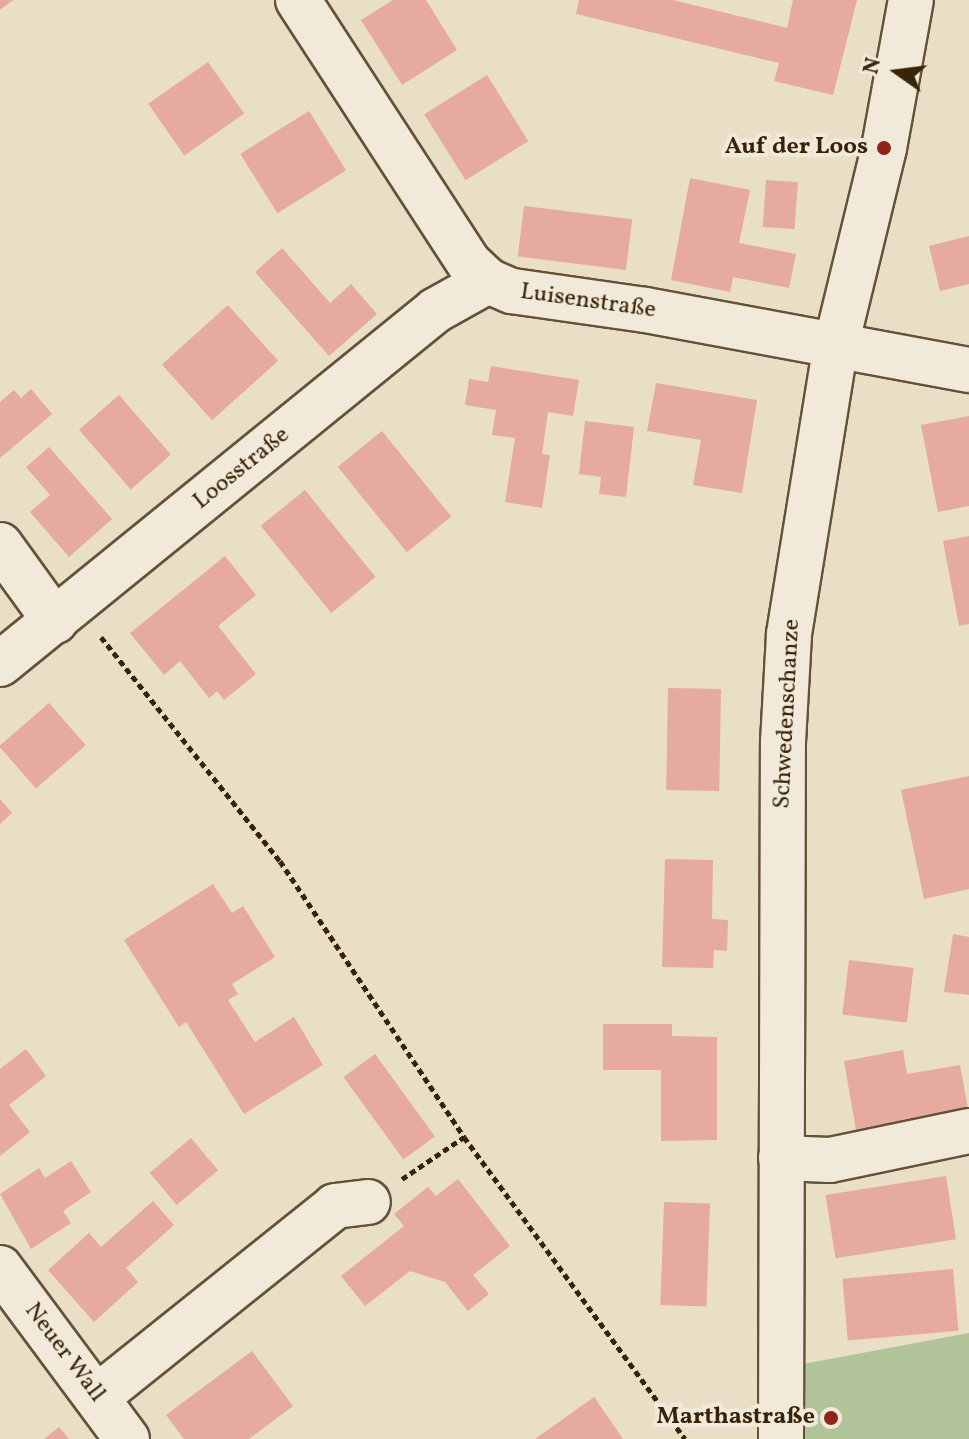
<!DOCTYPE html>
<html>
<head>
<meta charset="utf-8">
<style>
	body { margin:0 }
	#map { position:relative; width:969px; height:1439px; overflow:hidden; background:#e9dfc6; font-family:Vollkorn,serif }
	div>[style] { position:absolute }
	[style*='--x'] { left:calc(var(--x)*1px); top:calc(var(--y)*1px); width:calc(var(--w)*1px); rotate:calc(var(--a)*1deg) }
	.green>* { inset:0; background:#b1c399 }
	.building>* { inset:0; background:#e6aa9e; transform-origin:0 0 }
	.path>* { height:5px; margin-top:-2.5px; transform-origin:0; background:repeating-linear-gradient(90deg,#392306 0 6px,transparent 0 10px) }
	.roads { filter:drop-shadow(2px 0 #655236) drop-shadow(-2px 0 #655236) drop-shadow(0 2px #655236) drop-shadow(0 -2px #655236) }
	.minor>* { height:44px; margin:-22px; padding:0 22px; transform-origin:22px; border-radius:22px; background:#f1eada }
	.dots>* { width:22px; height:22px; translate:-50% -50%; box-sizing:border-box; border:4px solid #f1eada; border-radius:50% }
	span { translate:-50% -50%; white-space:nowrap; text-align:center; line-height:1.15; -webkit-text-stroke:8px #f1eada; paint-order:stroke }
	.poi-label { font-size:24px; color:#392306; font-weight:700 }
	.right { translate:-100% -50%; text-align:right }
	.street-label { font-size:24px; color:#392306 }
	.north { position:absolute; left:857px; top:32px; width:80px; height:80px; -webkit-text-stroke:6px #f1eada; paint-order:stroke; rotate:284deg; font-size:22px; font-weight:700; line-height:32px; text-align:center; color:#392306 }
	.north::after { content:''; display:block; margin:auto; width:28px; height:36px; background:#392306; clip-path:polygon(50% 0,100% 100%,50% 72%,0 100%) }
</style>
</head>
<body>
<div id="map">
	<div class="green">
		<div style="clip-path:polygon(969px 1333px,969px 1439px,790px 1439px,787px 1367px)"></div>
	</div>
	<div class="building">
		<div style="clip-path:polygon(0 0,13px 0,0 10px)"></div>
		<div style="clip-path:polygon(393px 0,426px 0,457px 50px,402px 85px,361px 20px)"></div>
		<div style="clip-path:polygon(579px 0,673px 0,787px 28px,793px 0,857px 0,833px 95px,774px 81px,779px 63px,576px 14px)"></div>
		<div style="left:208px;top:62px;width:63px;height:73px;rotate:55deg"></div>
		<div style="left:487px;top:75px;width:78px;height:74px;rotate:58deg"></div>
		<div style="left:309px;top:111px;width:70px;height:81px;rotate:58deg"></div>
		<div style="clip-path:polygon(690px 178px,750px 190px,739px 243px,796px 254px,789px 288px,733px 277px,730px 292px,671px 280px)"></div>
		<div style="left:766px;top:180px;width:32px;height:47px;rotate:4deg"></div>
		<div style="left:524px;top:206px;width:109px;height:51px;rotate:7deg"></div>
		<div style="clip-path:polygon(969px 236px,969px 284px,940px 291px,929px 246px)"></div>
		<div style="clip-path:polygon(282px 248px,330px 303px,351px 284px,377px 314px,329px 356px,255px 272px)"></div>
		<div style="left:228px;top:305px;width:75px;height:89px;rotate:48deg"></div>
		<div style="clip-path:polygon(491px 366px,579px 380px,573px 416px,548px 412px,542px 454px,550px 455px,542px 508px,505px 502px,515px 438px,492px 435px,496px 410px,465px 405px,469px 379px,488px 382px)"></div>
		<div style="clip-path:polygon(656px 383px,757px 400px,742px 493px,693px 485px,701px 440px,647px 431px)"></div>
		<div style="clip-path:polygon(31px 389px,52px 414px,0 458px,0 402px,14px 390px,21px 398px)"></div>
		<div style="left:119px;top:395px;width:79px;height:53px;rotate:49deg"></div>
		<div style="clip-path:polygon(969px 416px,969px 506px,938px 512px,921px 425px)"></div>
		<div style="clip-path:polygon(585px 421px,634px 427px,626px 497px,599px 494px,601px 477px,579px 474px)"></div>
		<div style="left:382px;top:431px;width:110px;height:57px;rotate:51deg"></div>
		<div style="clip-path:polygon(49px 447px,112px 519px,69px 557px,30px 512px,50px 495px,26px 467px)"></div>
		<div style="left:305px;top:490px;width:112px;height:57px;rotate:51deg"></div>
		<div style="clip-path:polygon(969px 536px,969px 624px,959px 626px,943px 541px)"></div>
		<div style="clip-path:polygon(225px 556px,256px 595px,218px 626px,256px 674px,224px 700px,217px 691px,209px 698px,180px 661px,164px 675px,130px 633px)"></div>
		<div style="left:668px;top:688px;width:53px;height:102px;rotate:1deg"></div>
		<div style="left:49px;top:703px;width:56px;height:66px;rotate:49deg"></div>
		<div style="clip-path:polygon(969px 776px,969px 889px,924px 899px,901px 790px)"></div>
		<div style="clip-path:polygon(0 799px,12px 813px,0 824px)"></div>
		<div style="clip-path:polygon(665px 859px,713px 860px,712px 919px,728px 920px,727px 951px,714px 950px,713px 968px,662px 967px)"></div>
		<div style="clip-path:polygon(213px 884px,232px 913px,243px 906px,275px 957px,232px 984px,238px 994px,228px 1000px,255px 1042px,294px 1017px,323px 1065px,244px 1114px,186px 1022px,179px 1027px,124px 940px)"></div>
		<div style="clip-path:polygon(953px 934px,969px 937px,969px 995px,944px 992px)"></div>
		<div style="left:849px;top:960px;width:65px;height:55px;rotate:7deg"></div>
		<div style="clip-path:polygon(603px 1024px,672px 1024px,672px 1036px,717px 1037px,717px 1140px,661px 1141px,661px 1070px,603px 1070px)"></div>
		<div style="clip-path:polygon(26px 1049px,46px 1076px,9px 1105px,30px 1132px,0 1156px,0 1069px)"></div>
		<div style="clip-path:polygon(903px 1050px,907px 1074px,960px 1065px,968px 1108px,902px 1120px,903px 1128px,857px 1136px,844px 1061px)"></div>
		<div style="left:375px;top:1054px;width:102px;height:39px;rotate:54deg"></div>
		<div style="left:191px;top:1138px;width:42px;height:54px;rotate:50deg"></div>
		<div style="clip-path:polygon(71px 1161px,91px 1192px,63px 1211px,71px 1223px,31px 1249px,0 1194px,39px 1168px,45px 1178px)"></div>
		<div style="left:946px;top:1176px;width:64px;height:122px;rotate:81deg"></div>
		<div style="clip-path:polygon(458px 1179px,510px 1246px,473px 1275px,489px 1294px,468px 1311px,445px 1282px,410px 1271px,365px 1306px,341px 1276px,404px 1226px,394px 1214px,428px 1187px,436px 1196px)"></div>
		<div style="clip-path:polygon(153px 1201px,174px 1225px,126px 1268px,138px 1282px,94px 1322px,48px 1270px,89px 1233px,101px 1247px)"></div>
		<div style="left:664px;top:1202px;width:46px;height:103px;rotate:2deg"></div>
		<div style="left:953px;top:1269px;width:62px;height:111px;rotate:85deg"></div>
		<div style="clip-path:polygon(252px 1351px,293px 1406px,249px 1439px,184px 1439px,166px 1415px)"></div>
		<div style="clip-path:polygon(594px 1397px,623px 1439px,535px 1439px)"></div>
		<div style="clip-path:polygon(59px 1427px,69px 1439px,44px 1439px)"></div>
	</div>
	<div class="path">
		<div style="--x:101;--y:637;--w:287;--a:51.4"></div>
		<div style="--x:280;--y:861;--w:332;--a:56.3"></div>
		<div style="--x:464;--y:1137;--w:374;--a:53.8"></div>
		<div style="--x:402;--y:1179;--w:75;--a:-34.1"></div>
	</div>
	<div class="roads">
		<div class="minor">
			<div style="--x:298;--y:0;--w:314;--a:57"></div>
			<div style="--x:469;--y:263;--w:26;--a:43"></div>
			<div style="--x:488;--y:281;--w:26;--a:23"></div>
			<div style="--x:512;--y:291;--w:134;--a:8.1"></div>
			<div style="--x:645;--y:310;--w:330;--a:10.5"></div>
			<div style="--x:0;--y:545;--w:94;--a:54.1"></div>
			<div style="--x:0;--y:664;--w:562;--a:-39.07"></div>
			<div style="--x:436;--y:310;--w:60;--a:-29.1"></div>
			<div style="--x:781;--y:1158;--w:49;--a:2.3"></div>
			<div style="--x:830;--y:1160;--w:142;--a:-11.8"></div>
			<div style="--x:0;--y:1268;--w:213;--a:53.4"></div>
			<div style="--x:97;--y:1397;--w:305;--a:-38.7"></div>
			<div style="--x:335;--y:1206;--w:33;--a:-7"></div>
			<div style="--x:781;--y:1439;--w:697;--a:-89.84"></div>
			<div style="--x:783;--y:742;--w:108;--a:-86.8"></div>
			<div style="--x:789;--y:634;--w:293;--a:-80.8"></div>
			<div style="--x:836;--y:345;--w:203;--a:-76.3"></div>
			<div style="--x:884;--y:148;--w:150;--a:-79.7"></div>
		</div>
	</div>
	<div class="dots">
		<div style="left:884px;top:148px;background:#8f2418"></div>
		<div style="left:831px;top:1418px;background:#8f2418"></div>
	</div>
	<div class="poi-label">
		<span class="right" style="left:868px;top:148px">Auf der Loos</span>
		<span class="right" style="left:815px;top:1418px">Marthastraße</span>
	</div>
	<div class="street-label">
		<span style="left:588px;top:302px;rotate:8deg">Luisenstraße</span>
		<span style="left:242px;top:469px;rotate:-39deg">Loosstraße</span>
		<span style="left:788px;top:714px;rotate:-87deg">Schwedenschanze</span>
		<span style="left:64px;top:1353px;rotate:53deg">Neuer Wall</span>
	</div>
	<div class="north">N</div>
</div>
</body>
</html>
